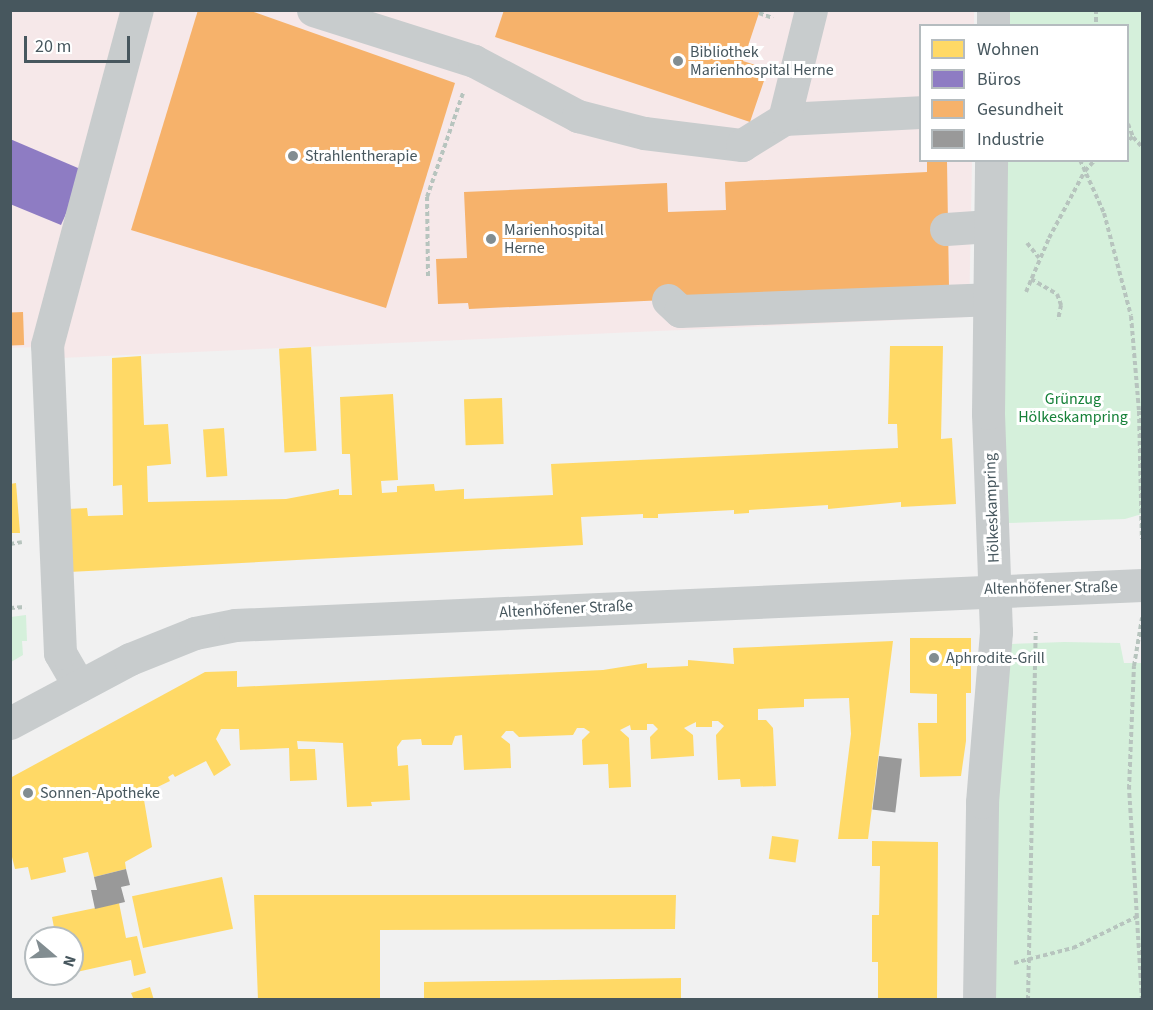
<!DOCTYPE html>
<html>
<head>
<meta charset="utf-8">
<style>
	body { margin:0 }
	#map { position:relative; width:1153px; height:1010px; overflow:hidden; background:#f1f1f1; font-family:"Source Sans 3",sans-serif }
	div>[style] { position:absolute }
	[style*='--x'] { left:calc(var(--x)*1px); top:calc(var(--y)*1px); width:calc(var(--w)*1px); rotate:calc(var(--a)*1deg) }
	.medical>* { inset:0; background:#f6e8e9 }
	.green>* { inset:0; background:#d5f0db }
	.homes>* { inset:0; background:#ffd966; transform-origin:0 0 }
	.offices>* { inset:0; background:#8e7cc3 }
	.health>* { inset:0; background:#f6b26b; transform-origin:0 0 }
	.industry>* { inset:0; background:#999; transform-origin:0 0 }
	.path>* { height:4px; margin-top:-2px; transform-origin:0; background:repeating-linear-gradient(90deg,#b7c4be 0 4.5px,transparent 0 7.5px) }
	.minor>* { height:33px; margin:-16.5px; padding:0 16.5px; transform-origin:16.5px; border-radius:16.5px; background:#c8cccd }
	.dots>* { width:16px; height:16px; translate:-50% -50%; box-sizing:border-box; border:3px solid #fff; border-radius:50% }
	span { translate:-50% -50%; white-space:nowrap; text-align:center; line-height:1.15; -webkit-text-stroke:6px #fff; paint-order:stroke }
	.poi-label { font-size:16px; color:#47575e }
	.left { translate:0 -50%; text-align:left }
	.park-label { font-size:16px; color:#168139 }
	.street-label { font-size:16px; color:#47575e }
	.frame { position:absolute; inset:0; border:12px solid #47575e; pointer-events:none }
	.legend { position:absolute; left:919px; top:24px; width:210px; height:138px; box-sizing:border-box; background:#fff; border:2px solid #b5bcbf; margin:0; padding:8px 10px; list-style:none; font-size:18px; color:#47575e }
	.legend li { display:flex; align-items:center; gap:12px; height:30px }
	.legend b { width:30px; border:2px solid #b5bcbf }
	.north { position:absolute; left:24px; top:926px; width:60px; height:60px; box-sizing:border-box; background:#fff; border:2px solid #b5bcbf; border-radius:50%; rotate:109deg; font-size:16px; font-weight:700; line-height:24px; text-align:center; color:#47575e }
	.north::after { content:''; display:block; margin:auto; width:21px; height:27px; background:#828d91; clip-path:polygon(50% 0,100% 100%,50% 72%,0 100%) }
	.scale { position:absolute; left:24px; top:36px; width:106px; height:27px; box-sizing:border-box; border:3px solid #47575e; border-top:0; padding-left:8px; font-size:18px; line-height:21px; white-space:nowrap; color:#47575e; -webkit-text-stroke:4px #fff; paint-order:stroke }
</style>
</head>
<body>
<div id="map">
	<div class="medical">
		<div style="clip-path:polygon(11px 11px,974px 11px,974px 25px,920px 26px,920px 160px,972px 161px,969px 317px,60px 358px,36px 347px,11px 348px)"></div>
	</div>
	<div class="green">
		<div style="clip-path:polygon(1008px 11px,1142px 11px,1142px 514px,1125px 519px,1008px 523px,1001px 413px,1006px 161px,1128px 160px,1128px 26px,1007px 25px)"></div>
		<div style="clip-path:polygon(26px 615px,27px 641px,22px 641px,23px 655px,11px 662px,11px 617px)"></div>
		<div style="clip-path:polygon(1064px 642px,1120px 643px,1124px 663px,1142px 663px,1142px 999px,993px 1000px,999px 762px,1011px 644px)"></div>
	</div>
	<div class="homes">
		<div style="clip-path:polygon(890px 346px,943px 346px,941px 439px,952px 438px,956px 504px,901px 507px,901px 502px,828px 509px,828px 505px,749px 510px,749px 513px,734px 514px,734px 510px,658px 514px,658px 518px,643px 518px,643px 514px,581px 517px,583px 545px,69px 572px,68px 509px,87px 508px,88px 516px,123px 515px,122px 485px,113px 486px,112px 358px,141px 356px,144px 425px,168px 424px,171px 464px,147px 466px,148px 502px,286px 499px,339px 489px,339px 495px,352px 495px,350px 454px,342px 454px,340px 397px,393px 394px,398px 480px,381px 481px,382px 493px,397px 492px,397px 486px,434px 484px,435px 491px,464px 489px,464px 499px,553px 495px,551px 464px,898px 448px,897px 424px,888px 424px)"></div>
		<div style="left:311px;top:347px;width:104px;height:32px;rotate:87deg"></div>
		<div style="left:502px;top:398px;width:46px;height:38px;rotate:88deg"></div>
		<div style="left:224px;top:428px;width:48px;height:21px;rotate:86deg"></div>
		<div style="clip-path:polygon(16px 483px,20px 533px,10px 533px,10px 484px)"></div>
		<div style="clip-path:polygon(910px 638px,971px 638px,971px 693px,966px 693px,966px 741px,961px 776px,920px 777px,918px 723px,937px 723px,937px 694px,910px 693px)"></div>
		<div style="clip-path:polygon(893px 641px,868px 839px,838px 839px,851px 734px,849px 698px,804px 699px,804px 707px,758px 709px,758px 720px,766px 720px,773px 728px,776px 786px,741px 787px,740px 779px,718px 780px,716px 735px,724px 726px,718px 721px,712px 721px,712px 727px,696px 727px,696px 722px,684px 728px,693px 735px,694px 756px,651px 759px,650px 737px,658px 729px,653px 724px,647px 724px,647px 730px,631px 730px,630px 725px,620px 730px,629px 738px,631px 787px,609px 788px,608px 764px,583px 765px,582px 740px,590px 732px,584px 728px,577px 728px,573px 735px,519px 737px,513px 731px,506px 731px,501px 737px,510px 744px,511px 768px,464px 770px,462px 735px,455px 736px,452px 745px,422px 745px,421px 739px,402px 740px,397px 747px,398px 766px,408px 765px,410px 800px,371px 802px,372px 806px,347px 807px,343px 743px,297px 741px,298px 749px,315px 749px,317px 780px,290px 781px,289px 748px,240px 750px,239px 729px,221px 729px,216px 739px,231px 765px,214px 776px,206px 761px,175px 777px,173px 774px,168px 777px,170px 781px,143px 794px,152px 847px,125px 862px,126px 869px,94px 877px,88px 852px,63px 858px,66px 872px,31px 880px,28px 867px,15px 869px,10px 849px,10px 778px,205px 672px,237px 671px,237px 687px,603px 670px,647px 663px,647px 668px,669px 667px,688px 666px,688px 660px,734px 664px,733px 648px)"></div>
		<div style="left:772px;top:836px;width:27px;height:23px;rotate:8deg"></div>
		<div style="clip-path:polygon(872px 841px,938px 842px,937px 1000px,878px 1000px,878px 962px,872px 962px,872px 915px,879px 915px,880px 866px,872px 866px)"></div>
		<div style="left:222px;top:877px;width:53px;height:92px;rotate:78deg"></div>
		<div style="clip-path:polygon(254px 895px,676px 895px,675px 929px,380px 930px,380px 1000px,258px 1000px)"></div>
		<div style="clip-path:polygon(119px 903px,126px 938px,137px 936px,146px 973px,134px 976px,131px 960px,72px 973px,72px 938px,56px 938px,52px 917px)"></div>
		<div style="clip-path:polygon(681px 978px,681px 1000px,424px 1000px,424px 982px)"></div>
		<div style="clip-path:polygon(150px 987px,154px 1000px,134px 1000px,131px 993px)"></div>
	</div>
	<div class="offices">
		<div style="clip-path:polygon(10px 139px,85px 171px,61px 225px,10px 204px)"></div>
	</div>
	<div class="health">
		<div style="clip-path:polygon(198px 10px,248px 10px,455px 83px,386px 308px,131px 230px)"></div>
		<div style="clip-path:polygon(504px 10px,760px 10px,743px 61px,768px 69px,750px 122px,495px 37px)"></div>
		<div style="clip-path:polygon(947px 161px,949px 287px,469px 309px,468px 303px,438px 304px,436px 259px,467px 258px,464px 192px,667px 183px,668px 212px,726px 210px,725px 182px,927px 172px,927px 162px)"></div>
		<div style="left:23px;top:312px;width:33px;height:13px;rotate:88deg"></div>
	</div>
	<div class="industry">
		<div style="left:879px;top:756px;width:23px;height:54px;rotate:7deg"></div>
		<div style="clip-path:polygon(126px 869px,130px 885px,121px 887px,125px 902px,95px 909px,91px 890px,97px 890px,94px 877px)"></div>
	</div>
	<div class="path">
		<div style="--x:1096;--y:10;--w:16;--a:90"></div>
		<div style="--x:759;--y:13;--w:15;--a:20"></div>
		<div style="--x:1128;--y:124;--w:14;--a:69"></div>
		<div style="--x:1133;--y:137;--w:6;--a:149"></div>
		<div style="--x:1133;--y:137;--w:13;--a:48"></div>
		<div style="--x:1080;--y:160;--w:58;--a:65.6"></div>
		<div style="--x:1104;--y:213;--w:106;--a:75.3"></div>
		<div style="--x:1131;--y:316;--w:95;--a:85.2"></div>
		<div style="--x:1139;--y:411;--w:128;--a:88.7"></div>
		<div style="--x:1027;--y:243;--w:19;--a:51"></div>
		<div style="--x:428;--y:276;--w:79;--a:-90.7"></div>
		<div style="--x:427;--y:197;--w:110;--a:-70.9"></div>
		<div style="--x:1031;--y:279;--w:30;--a:30"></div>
		<div style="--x:1057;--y:294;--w:12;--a:70"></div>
		<div style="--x:1061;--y:305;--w:15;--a:101"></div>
		<div style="--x:1026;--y:292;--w:59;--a:-66.9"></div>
		<div style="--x:1049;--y:238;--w:76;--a:-61.8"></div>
		<div style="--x:1085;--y:171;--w:15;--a:-48"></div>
		<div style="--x:10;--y:544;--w:12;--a:-9"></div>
		<div style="--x:10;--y:608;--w:15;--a:-4"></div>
		<div style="--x:1014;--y:963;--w:61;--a:-14.3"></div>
		<div style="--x:1073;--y:948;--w:72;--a:-26.2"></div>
		<div style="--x:1028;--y:1000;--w:368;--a:-88.8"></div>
		<div style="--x:1142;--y:1000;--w:211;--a:-93.5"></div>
		<div style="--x:1129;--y:789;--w:123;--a:-87.7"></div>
		<div style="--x:1134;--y:666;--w:49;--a:-80.5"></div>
	</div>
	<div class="minor">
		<div style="--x:313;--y:10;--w:169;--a:17.6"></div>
		<div style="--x:474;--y:61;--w:118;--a:27.9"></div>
		<div style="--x:578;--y:116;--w:68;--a:14.4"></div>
		<div style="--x:644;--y:133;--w:99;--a:7"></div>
		<div style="--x:742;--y:145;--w:49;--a:-31.8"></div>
		<div style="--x:784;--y:119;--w:136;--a:-2.9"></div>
		<div style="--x:993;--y:26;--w:16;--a:-90"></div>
		<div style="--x:784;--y:119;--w:112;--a:-76.1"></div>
		<div style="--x:946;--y:229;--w:44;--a:-3.9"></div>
		<div style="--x:668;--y:300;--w:16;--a:43"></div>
		<div style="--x:680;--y:311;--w:308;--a:-2.2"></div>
		<div style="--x:79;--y:686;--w:38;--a:-120"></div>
		<div style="--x:60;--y:653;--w:308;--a:-92.4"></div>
		<div style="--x:47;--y:345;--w:347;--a:-75"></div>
		<div style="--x:10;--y:723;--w:136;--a:-28.1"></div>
		<div style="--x:130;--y:659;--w:70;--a:-21.8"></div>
		<div style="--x:195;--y:633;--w:41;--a:-11.3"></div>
		<div style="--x:235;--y:625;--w:908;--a:-2.53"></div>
		<div style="--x:979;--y:1000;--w:198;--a:-89.1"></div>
		<div style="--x:982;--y:802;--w:171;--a:-85.3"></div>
		<div style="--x:996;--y:632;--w:219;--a:-92.1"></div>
		<div style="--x:988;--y:413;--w:253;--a:-89.3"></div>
	</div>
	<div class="dots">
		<div style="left:678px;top:61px;background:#828d91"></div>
		<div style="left:293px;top:156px;background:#828d91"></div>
		<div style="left:491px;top:239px;background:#828d91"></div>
		<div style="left:934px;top:658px;background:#828d91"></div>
		<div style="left:28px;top:793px;background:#828d91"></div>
	</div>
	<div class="poi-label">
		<span class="left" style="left:690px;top:61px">Bibliothek<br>Marienhospital Herne</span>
		<span class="left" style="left:305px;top:156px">Strahlentherapie</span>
		<span class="left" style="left:504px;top:239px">Marienhospital<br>Herne</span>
		<span class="left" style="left:946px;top:658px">Aphrodite-Grill</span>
		<span class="left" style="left:40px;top:793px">Sonnen-Apotheke</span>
	</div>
	<div class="park-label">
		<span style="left:1073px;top:408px">Grünzug<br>Hölkeskampring</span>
	</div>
	<div class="street-label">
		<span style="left:992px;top:508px;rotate:-92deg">Hölkeskampring</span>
		<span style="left:1051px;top:588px;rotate:-1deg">Altenhöfener Straße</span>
		<span style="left:566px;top:609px;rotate:-3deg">Altenhöfener Straße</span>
	</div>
	<div class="frame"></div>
	<ul class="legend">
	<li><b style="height:16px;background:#ffd966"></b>Wohnen</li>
	<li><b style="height:16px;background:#8e7cc3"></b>Büros</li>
	<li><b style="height:16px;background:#f6b26b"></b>Gesundheit</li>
	<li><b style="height:16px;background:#999"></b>Industrie</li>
	</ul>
	<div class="north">N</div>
	<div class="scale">20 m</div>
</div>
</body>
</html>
